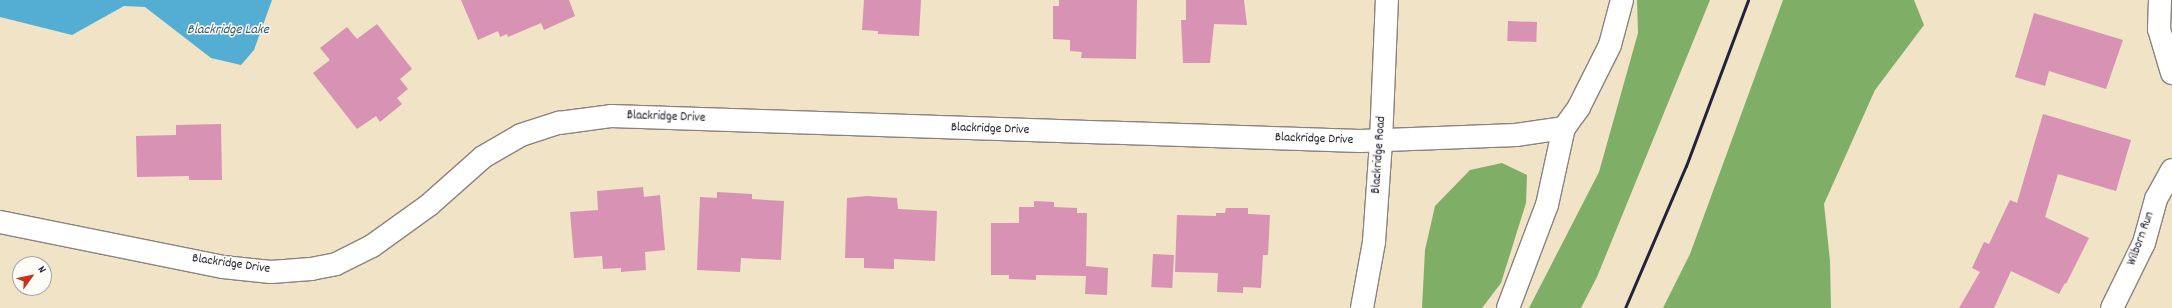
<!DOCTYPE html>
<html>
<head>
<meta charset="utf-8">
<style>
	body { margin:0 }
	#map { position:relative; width:2172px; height:308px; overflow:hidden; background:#f1e3c6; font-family:Dekko,sans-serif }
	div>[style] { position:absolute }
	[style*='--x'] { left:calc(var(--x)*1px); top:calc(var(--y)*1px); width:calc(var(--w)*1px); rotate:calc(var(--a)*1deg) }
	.forest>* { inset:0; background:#7fae67 }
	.water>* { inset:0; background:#54add2 }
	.building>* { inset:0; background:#d892b3; transform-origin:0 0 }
	.roads { filter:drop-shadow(1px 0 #8a8280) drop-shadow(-1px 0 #8a8280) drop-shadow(0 1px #8a8280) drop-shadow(0 -1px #8a8280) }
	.minor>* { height:22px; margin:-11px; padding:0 11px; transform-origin:11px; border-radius:11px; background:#fff }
	.rail>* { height:3px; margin:-1.5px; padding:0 1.5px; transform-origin:1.5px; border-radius:1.5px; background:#22223b }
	span { translate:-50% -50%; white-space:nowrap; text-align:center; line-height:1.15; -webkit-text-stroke:3px #fdfcf7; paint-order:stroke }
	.street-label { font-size:13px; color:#22223b }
	.water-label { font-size:14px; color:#365a77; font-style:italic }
	.north { position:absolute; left:12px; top:256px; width:40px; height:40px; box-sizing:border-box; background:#fdfcf7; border:1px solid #a5a5ac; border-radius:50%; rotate:57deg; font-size:11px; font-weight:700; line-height:16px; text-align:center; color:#22223b }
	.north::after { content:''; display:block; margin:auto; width:14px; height:18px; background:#c8321e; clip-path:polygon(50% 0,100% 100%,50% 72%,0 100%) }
</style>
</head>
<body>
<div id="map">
	<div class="forest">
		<div style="clip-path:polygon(1637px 0,1710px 0,1597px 277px,1581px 308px,1529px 308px,1599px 172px,1638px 33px)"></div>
		<div style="clip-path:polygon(1783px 0,1914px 0,1924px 25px,1875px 90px,1824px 204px,1830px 261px,1831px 308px,1663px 308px,1690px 254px)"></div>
		<div style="clip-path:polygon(1502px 163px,1527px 175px,1526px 203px,1501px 283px,1482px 308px,1422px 308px,1425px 250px,1435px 206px,1470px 170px)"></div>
	</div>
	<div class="water">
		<div style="clip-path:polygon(0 0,272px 0,254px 50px,241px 65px,211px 58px,145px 7px,124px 6px,72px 35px,0 17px)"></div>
	</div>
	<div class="building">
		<div style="clip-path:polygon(461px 0,569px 0,575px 16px,544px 30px,541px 23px,508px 37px,507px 34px,500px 37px,498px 31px,478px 40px)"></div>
		<div style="clip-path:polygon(864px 0,921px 0,919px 36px,878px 34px,878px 31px,862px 30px)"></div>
		<div style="clip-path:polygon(1059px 0,1137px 0,1136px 59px,1081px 58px,1082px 52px,1070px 51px,1070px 40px,1053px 39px,1053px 6px,1059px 6px)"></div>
		<div style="clip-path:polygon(1186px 0,1244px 0,1247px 25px,1214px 24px,1210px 63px,1183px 63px,1181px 20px,1186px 20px)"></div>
		<div style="clip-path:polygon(2034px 13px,2123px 40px,2106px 89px,2049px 71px,2045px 86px,2015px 77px)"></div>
		<div style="left:1508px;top:21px;width:29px;height:20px;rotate:2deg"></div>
		<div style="clip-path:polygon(377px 24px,412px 69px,400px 79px,408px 89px,397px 98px,402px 104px,380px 122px,376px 116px,357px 129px,313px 73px,330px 60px,320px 48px,347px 27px,357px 39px)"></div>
		<div style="clip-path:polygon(2043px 114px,2131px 140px,2116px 191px,2058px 174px,2045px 217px,2089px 238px,2066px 284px,2065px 283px,2059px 294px,2011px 271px,1994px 308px,1959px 308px,1980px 272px,1972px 268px,1984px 242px,1989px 244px,2010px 200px,2017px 203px)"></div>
		<div style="clip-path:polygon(221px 124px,222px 180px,189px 180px,189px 176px,137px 177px,136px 136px,176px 135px,176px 125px)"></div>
		<div style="clip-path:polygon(643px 187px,644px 197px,660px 195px,665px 250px,645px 252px,646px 270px,621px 272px,621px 268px,603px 269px,602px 256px,574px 258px,570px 212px,598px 210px,597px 191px)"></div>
		<div style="clip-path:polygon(717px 192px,752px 194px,752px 199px,784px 201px,781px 260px,741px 258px,740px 272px,697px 270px,700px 197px,717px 198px)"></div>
		<div style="clip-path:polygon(867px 196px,897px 198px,898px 209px,937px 211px,935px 261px,894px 259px,894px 269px,864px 268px,864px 258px,845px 258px,847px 198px)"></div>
		<div style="clip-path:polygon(1034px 201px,1054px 202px,1054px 207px,1077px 208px,1077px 213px,1087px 213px,1086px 266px,1108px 268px,1107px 295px,1085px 294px,1086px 276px,1036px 275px,1036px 280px,1009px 279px,1009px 275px,991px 275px,991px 223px,1019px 223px,1019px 207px,1034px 207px)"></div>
		<div style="clip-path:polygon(1226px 208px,1248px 208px,1248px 214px,1270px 215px,1268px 255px,1263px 255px,1261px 288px,1243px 287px,1243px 293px,1217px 292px,1218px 273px,1175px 272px,1177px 215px,1216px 216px,1216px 213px,1225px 213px)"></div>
		<div style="left:1153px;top:254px;width:21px;height:33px;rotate:3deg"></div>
	</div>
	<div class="roads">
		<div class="minor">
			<div style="--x:2160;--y:0;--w:29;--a:92"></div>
			<div style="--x:2159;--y:29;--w:46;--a:73.5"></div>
			<div style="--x:0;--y:222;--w:227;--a:11.4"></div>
			<div style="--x:223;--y:267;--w:48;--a:5.9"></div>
			<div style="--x:271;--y:272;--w:40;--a:-4.3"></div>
			<div style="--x:311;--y:269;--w:25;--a:-11"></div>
			<div style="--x:336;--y:264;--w:40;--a:-26.6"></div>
			<div style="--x:372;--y:246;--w:70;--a:-35.7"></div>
			<div style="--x:429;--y:205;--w:72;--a:-41.6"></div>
			<div style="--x:483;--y:157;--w:44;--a:-30.1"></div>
			<div style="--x:521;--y:135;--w:40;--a:-18"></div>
			<div style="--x:559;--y:123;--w:52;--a:-7.7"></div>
			<div style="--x:611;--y:116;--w:749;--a:1.91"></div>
			<div style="--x:1360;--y:141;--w:156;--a:-2.2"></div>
			<div style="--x:1516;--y:135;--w:49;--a:-8.3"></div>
			<div style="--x:1564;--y:128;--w:26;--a:-54"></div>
			<div style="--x:1579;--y:107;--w:69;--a:-63.4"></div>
			<div style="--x:1610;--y:45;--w:47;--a:-75.1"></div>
			<div style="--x:1362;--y:308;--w:67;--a:-79.7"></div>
			<div style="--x:1374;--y:242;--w:101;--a:-86"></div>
			<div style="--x:1381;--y:141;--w:141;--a:-87.6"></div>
			<div style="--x:1508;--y:308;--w:110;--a:-69.3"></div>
			<div style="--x:1547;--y:205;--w:80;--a:-77.7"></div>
			<div style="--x:2112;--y:308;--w:72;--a:-63.8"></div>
			<div style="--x:2144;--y:243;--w:46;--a:-74.7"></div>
			<div style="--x:2156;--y:199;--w:33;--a:-61"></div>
		</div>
	</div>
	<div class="rail">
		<div style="--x:1625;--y:308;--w:155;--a:-66.8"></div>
		<div style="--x:1686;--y:166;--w:177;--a:-69.5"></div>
	</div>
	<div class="street-label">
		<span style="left:666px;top:118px;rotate:2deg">Blackridge Drive</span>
		<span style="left:990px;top:130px;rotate:2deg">Blackridge Drive</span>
		<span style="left:1314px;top:140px;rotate:2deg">Blackridge Drive</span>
		<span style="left:1380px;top:155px;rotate:-86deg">Blackridge Road</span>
		<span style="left:2142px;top:239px;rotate:-70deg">Wilborn Run</span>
		<span style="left:231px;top:265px;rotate:8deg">Blackridge Drive</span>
	</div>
	<div class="water-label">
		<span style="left:228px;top:30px">Blackridge Lake</span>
	</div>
	<div class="north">N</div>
</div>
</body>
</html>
